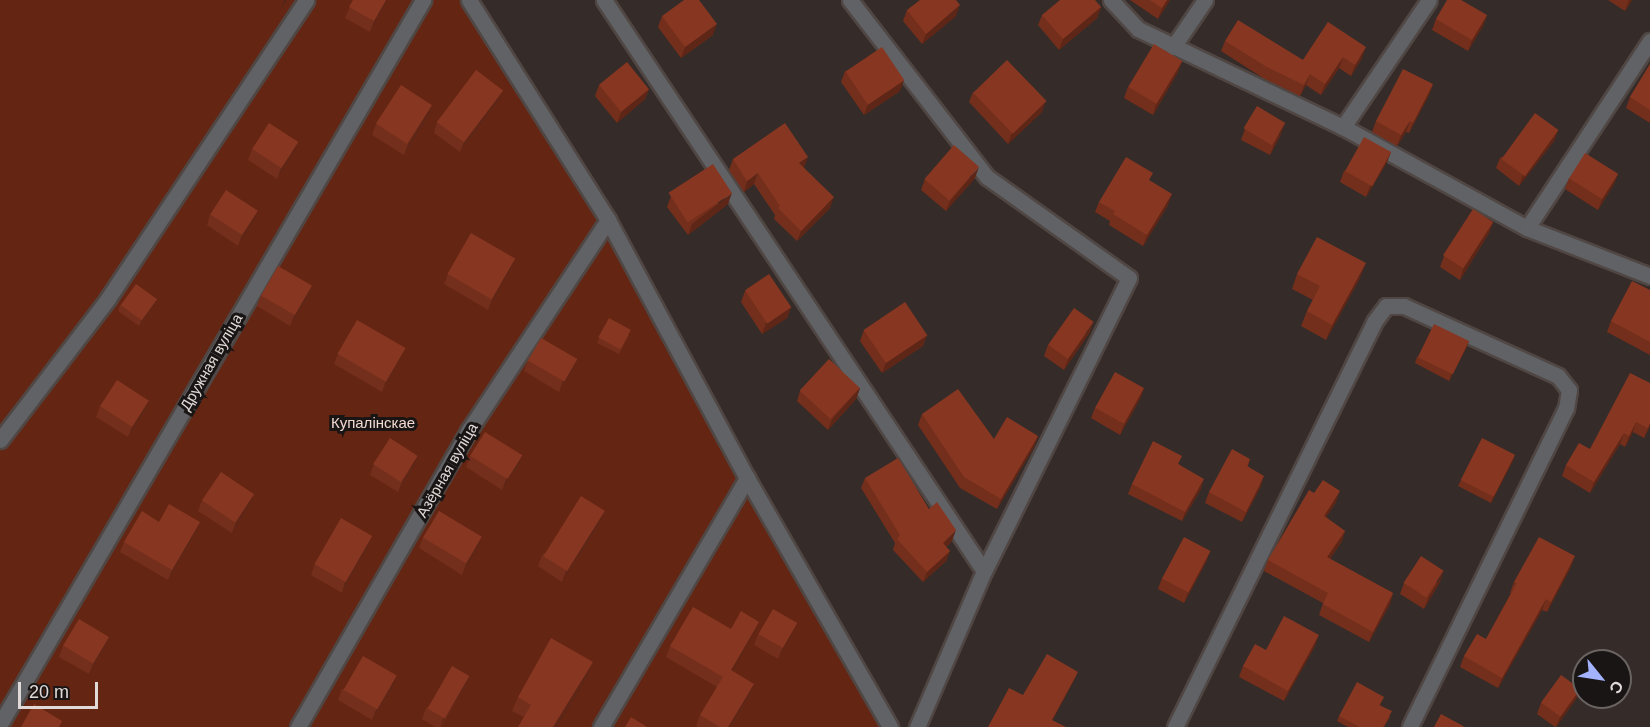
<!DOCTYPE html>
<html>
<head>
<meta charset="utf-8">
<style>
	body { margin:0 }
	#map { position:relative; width:1650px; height:727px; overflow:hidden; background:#352b28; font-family:Arial,sans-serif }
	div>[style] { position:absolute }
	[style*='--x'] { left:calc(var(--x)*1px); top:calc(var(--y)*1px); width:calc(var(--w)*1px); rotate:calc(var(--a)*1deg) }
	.green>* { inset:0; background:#642513 }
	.roads { filter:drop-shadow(2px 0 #504744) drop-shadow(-2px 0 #504744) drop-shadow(0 2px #504744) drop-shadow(0 -2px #504744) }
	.minor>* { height:15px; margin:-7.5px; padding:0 7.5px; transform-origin:7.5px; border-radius:7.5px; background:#606266 }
	.wall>* { inset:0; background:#742f1c }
	.shaded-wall>* { inset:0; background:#5e2617 }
	.building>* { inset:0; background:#873721; transform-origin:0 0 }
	span { translate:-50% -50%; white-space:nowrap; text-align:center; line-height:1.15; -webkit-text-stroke:6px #191514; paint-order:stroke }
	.street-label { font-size:15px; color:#e0d9d7 }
	.park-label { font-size:15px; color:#f2d9d2 }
	.north { position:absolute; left:1572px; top:649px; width:60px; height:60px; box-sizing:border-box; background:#191514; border:2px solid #696362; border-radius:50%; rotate:120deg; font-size:16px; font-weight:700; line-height:24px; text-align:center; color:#e0d9d7 }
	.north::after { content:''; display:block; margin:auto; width:21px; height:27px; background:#a2b2fd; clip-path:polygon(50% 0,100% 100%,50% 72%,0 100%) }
	.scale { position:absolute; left:18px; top:682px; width:80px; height:27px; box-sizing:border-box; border:3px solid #e0d9d7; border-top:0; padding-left:8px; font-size:18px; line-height:21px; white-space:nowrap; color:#e0d9d7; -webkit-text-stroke:4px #191514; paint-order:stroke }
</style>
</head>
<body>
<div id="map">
	<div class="green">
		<div style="clip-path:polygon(0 0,285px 0,280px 10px,286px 0,469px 0,608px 220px,890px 727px,0 727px)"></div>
	</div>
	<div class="roads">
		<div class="minor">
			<div style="--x:469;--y:0;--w:260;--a:57.7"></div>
			<div style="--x:608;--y:220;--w:293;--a:61.7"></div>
			<div style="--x:747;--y:478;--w:287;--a:60.1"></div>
			<div style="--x:604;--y:0;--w:686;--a:56.36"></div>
			<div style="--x:850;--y:0;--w:224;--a:52.3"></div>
			<div style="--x:987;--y:177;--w:174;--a:35.4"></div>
			<div style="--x:1129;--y:278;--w:327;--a:116.3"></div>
			<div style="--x:984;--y:571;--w:170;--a:113.2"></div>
			<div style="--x:1111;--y:0;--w:40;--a:47"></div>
			<div style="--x:1138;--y:29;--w:227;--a:25.6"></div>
			<div style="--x:1343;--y:127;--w:210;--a:28.8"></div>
			<div style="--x:1527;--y:228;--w:132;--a:21.3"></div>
			<div style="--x:1173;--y:47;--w:57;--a:-55.8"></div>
			<div style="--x:1343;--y:127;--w:153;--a:-55.9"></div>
			<div style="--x:1527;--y:228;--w:224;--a:-56.7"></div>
			<div style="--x:0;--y:440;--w:176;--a:-52.6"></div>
			<div style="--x:107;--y:300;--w:360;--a:-56.4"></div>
			<div style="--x:0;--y:724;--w:839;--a:-59.7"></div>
			<div style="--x:298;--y:727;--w:343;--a:-60.1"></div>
			<div style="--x:469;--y:430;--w:252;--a:-56.5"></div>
			<div style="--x:601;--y:727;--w:289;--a:-59.6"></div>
			<div style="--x:1175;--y:727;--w:451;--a:-63.8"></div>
			<div style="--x:1374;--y:322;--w:20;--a:-53"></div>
			<div style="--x:1386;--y:306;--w:18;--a:0"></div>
			<div style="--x:1404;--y:306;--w:169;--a:24.4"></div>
			<div style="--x:1558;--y:376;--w:18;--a:52"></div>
			<div style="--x:1569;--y:390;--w:18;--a:99"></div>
			<div style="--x:1566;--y:408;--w:355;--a:116.1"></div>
		</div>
	</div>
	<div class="wall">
		<div style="clip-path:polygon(353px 0,388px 0,370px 32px,345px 18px)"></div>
		<div style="clip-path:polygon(1130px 0,1170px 0,1158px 19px)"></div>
		<div style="clip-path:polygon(1608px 0,1632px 0,1625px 11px)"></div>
		<div style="clip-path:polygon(1101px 7px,1097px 18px,1059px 50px,1038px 25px,1042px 15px)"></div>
		<div style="clip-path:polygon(907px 10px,956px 16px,922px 44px,903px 21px)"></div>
		<div style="clip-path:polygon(1487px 15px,1483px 26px,1468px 51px,1432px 30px,1436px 19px)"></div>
		<div style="clip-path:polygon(662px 16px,713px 35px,681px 58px,658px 27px)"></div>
		<div style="clip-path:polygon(1328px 22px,1362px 58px,1351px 76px,1339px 68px,1321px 95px,1306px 85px,1300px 96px,1263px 78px,1221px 51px,1225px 41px,1303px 60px)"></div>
		<div style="clip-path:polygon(1182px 61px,1178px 72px,1153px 115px,1124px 98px,1128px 87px)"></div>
		<div style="clip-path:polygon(1650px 64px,1650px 123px,1626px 108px,1630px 97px)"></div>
		<div style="clip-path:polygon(845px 71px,900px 91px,864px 115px,841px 82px)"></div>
		<div style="clip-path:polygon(1433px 84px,1429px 95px,1409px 133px,1406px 132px,1397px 146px,1372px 132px,1376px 121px)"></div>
		<div style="clip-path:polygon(599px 85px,649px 89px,645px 99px,617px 123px,595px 96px)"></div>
		<div style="clip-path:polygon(503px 90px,499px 101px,460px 152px,434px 133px,437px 122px)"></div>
		<div style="clip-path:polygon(973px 92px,1042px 112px,1008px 144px,969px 102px)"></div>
		<div style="clip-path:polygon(429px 116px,404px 155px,372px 135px,376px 124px)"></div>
		<div style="clip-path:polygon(1245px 129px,1281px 134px,1270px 155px,1241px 140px)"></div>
		<div style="clip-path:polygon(1558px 130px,1554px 141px,1519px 186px,1496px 168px,1500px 158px)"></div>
		<div style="clip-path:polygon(252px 149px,294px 152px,277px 179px,248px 160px)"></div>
		<div style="clip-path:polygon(1391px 152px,1387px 162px,1366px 197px,1340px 182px,1344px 171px)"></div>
		<div style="clip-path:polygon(733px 159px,804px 168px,830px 208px,797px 241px,774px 219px,775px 215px,754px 184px,744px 192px,729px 170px)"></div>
		<div style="clip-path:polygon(1618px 174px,1614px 184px,1598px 210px,1565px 189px,1569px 178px)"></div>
		<div style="clip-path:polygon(975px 178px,946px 211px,921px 190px,925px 179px)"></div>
		<div style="clip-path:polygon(671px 196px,728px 204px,688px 235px,667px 207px)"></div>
		<div style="clip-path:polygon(1099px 202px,1168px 205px,1143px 246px,1109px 225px,1110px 221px,1095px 212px)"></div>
		<div style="clip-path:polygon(210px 214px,254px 221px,238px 246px,207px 225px)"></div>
		<div style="clip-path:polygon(1493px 222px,1489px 233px,1460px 280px,1440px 267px,1444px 256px)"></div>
		<div style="clip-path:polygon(515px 258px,511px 269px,488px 310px,444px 284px,448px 274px)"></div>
		<div style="clip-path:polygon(1297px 274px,1360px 278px,1326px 340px,1301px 326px,1307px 311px,1313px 300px,1292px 289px)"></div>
		<div style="clip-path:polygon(312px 286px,308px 297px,290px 326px,257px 306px,261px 295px)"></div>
		<div style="clip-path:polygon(1650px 290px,1650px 355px,1607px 332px,1611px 321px)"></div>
		<div style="clip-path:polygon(745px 291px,791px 307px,787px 318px,762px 334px,741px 302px)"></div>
		<div style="clip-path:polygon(157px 299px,155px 304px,139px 326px,118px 311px,120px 305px)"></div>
		<div style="clip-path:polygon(864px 330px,927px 335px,923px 346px,882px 373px,860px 341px)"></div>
		<div style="clip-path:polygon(1090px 332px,1064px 370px,1044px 356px,1048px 345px)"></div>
		<div style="clip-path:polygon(629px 335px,619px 354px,597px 343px,599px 338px)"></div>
		<div style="clip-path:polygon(1469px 341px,1449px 381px,1415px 363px,1417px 357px)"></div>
		<div style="clip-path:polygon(405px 348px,401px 358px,382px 392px,334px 364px,338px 354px)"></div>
		<div style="clip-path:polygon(528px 360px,573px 370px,559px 392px,524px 371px)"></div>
		<div style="clip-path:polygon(1650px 383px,1650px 426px,1644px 438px,1633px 432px,1625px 447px,1620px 444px,1590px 493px,1562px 476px,1566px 465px,1590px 449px)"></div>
		<div style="clip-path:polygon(860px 388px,856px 399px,828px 430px,797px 401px,800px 391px)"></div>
		<div style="clip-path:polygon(1144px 388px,1140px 399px,1120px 435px,1091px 418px,1095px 408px)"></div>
		<div style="clip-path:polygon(100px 406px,145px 411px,128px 437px,96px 417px)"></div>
		<div style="clip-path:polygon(922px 414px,994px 439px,1038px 436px,1034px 447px,997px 509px,960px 488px,918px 425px)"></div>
		<div style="clip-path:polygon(522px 455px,518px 466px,502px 490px,466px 467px,470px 456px)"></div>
		<div style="clip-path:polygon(1515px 455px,1491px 503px,1458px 486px,1461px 480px)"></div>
		<div style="clip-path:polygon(1250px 459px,1248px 466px,1261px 486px,1242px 522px,1205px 503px,1209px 492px)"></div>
		<div style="clip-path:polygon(374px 464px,414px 467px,398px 492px,370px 475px)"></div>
		<div style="clip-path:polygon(1179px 464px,1201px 489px,1182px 521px,1128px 494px,1132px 484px)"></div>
		<div style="clip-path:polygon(865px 478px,952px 541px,946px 547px,950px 551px,946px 561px,923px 582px,893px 550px,895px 543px,861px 488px)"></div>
		<div style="clip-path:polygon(1314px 493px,1336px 502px,1326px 517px,1345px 531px,1342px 541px,1330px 559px,1393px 593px,1390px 604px,1369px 642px,1319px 615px,1323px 603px,1264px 571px,1268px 560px)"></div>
		<div style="clip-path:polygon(202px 500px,250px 505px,232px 533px,198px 511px)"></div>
		<div style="clip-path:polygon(605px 511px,601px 522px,562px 582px,538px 566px,542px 555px)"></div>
		<div style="clip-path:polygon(200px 522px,196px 533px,168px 580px,120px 552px,124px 542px)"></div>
		<div style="clip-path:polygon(372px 536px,368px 547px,342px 593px,311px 575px,315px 564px)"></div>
		<div style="clip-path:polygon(423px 537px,478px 548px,462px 575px,419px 548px)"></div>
		<div style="clip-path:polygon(1210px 551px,1206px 562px,1184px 603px,1158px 589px,1162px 578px)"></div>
		<div style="clip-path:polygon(1571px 567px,1547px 612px,1542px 610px,1498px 688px,1460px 667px,1464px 656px,1486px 639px,1511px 593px,1510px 593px,1514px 582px)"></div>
		<div style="clip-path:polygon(1440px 582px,1424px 609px,1400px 594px,1404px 583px)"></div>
		<div style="clip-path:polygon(759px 622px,755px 632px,732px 671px,750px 695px,731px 727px,698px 727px,696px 726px,700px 715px,717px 687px,666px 657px,670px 646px)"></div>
		<div style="clip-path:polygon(797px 623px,793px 634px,778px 659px,754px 645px,758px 634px)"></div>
		<div style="clip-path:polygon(109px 637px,105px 647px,89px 674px,59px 657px,63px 646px)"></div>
		<div style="clip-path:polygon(1315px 646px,1284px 701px,1239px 677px,1243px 666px,1266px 650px)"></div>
		<div style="clip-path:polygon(593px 662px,588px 676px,524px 717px,512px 711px,518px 697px)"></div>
		<div style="clip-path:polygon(469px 676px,465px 687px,441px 727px,435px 727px,422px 719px,426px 708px)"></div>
		<div style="clip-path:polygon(393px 687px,372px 720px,338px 700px,342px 689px)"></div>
		<div style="clip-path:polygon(1580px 689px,1576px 699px,1556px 727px,1555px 727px,1537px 714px,1541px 703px)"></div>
		<div style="clip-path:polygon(1384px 697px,1380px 705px,1390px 717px,1384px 727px,1348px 727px,1337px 721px,1339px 716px)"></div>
	</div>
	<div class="shaded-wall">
		<div style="clip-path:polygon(386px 0,388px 0,370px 32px,374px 21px)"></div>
		<div style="clip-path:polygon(1167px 0,1170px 0,1158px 19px,1162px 8px)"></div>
		<div style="clip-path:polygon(1629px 0,1632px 0,1625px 11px)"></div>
		<div style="clip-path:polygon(960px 5px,956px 16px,922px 44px,926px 34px)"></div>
		<div style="clip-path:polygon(1101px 7px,1097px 18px,1059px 50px,1063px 39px)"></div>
		<div style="clip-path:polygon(1487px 15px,1483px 26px,1468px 51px,1472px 40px)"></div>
		<div style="clip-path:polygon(717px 24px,713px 35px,681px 58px,685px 47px)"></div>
		<div style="clip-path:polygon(1366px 47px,1362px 58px,1351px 76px,1355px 65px)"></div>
		<div style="clip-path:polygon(1343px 57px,1339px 68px,1321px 95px,1325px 84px)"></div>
		<div style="clip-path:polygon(1182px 61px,1178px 72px,1153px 115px,1156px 104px)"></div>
		<div style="clip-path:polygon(1310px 74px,1306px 85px,1300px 96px,1304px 85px)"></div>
		<div style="clip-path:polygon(904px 80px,900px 91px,864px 115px,868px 104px)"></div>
		<div style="clip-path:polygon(1433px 84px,1429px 95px,1409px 133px,1413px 123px)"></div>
		<div style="clip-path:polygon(649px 89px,645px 99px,617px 123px,621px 112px)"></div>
		<div style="clip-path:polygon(503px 90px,499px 101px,460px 152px,464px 142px)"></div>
		<div style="clip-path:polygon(1046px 101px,1042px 112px,1008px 144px,1012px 133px)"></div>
		<div style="clip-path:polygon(432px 105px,429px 116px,404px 155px,408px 144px)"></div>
		<div style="clip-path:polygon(1410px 121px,1406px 132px,1397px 146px,1401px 135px)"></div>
		<div style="clip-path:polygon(1285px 123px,1281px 134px,1270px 155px,1274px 144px)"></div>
		<div style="clip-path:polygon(1558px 130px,1554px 141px,1519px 186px,1523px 175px)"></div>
		<div style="clip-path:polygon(298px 142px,294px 152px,277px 179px,281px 168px)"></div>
		<div style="clip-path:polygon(1391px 152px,1387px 162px,1366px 197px,1370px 186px)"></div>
		<div style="clip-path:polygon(808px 157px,804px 168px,799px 163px)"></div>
		<div style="clip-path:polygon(979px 167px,975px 178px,946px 211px,950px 201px)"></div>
		<div style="clip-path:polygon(758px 173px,754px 184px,744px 192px,747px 181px)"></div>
		<div style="clip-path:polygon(1618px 174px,1614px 184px,1598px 210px,1602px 199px)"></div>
		<div style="clip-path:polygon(732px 193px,728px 204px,688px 235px,692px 224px)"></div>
		<div style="clip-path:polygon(1172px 194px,1168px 205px,1143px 246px,1147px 235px)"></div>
		<div style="clip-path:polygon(834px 197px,830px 208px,797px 241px,801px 231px)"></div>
		<div style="clip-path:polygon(258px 211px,254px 221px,238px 246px,242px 235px)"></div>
		<div style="clip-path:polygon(1493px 222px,1489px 233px,1460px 280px,1463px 269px)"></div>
		<div style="clip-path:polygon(515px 258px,511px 269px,488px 310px,492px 299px)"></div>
		<div style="clip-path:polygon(1366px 263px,1360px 278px,1326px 340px,1332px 325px)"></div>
		<div style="clip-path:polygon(312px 286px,308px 297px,290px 326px,294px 316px)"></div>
		<div style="clip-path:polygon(157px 299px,155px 304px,139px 326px,141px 321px)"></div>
		<div style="clip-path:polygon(791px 307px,787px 318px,762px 334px,766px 323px)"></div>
		<div style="clip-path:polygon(1094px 322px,1090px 332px,1064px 370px,1068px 359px)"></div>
		<div style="clip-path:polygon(927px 335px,923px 346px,882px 373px,886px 362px)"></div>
		<div style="clip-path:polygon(1469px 341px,1467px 347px,1449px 381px,1451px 375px)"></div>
		<div style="clip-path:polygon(405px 348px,401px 358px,382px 392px,386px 381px)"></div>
		<div style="clip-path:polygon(577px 359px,573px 370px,559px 392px,563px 381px)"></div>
		<div style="clip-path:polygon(860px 388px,856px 399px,828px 430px,832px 419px)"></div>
		<div style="clip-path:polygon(1144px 388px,1140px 399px,1120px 435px,1124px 424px)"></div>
		<div style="clip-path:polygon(149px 401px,145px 411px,128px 437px,132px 427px)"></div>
		<div style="clip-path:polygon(1636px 422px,1633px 432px,1625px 447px,1629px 436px)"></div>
		<div style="clip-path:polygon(1650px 423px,1650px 426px,1644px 438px)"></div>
		<div style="clip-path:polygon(1624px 433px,1620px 444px,1590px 493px,1594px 482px)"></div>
		<div style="clip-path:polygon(1038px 436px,1034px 447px,997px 509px,1001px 499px)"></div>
		<div style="clip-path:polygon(522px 455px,518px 466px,502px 490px,506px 479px)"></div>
		<div style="clip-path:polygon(1515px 455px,1513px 461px,1491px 503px,1493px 497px)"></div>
		<div style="clip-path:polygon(418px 456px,414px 467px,398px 492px,402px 482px)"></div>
		<div style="clip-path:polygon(1264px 476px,1261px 486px,1242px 522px,1246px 512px)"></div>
		<div style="clip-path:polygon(1204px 479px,1201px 489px,1182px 521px,1185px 512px)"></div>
		<div style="clip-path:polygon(1340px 491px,1336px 502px,1320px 527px,1324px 516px)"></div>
		<div style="clip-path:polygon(254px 494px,250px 505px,232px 533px,236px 522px)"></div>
		<div style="clip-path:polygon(605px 511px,601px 522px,562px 582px,566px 571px)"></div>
		<div style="clip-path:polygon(200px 522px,196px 533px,168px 580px,172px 570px)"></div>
		<div style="clip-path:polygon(956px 530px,952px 541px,939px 554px,943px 543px)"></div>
		<div style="clip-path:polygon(1345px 531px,1342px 541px,1324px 568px,1327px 557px)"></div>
		<div style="clip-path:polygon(372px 536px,368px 547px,342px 593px,345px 582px)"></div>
		<div style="clip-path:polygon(482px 537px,478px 548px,462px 575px,466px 564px)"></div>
		<div style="clip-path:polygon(950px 551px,946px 561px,923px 582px,927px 572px)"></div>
		<div style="clip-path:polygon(1210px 551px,1206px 562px,1184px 603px,1188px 592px)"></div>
		<div style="clip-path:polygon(1575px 556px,1571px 567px,1547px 612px,1551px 602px)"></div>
		<div style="clip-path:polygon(1444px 571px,1440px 582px,1424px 609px,1428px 598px)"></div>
		<div style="clip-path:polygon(1393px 593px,1390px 604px,1369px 642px,1373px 632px)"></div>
		<div style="clip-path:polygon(1546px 599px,1542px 610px,1498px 688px,1502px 678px)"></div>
		<div style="clip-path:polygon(759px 622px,755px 632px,727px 681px,731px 670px)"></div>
		<div style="clip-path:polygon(797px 623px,793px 634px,778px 659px,782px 649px)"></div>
		<div style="clip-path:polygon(1319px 635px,1315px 646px,1284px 701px,1288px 691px)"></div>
		<div style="clip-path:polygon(109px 637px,105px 647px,89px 674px,93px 664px)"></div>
		<div style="clip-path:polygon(593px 662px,588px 676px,557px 727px,553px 727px)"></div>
		<div style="clip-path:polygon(1078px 672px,1075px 679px,1049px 727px,1052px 720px)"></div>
		<div style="clip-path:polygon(397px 676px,393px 687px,372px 720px,376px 710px)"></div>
		<div style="clip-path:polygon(469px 676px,465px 687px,440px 727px,443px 719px)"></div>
		<div style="clip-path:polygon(754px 684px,750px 695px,731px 727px,728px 727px)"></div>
		<div style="clip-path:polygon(1580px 689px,1576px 699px,1556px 727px,1560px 717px)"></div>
	</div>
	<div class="building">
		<div style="clip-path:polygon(353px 0,386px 0,374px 21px,349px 7px)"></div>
		<div style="clip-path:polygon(684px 0,699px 0,717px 24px,685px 47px,662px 16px)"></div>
		<div style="clip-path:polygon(920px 0,956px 0,960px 5px,926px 34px,907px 10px)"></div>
		<div style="clip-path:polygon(1060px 0,1095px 0,1101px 7px,1063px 39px,1042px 15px)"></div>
		<div style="clip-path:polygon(1150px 0,1167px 0,1162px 8px)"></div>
		<div style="clip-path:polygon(1447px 0,1461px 0,1487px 15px,1472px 40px,1436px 19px)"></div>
		<div style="clip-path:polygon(1238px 20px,1303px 60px,1328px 22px,1366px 47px,1355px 65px,1343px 57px,1325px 84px,1310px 74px,1304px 85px,1267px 67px,1225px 41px)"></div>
		<div style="left:1154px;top:44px;width:33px;height:50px;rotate:31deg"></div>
		<div style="left:882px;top:47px;width:40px;height:44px;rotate:56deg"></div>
		<div style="left:1007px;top:60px;width:57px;height:47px;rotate:46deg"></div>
		<div style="left:627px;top:62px;width:35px;height:36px;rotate:51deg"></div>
		<div style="clip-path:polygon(1650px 64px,1650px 110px,1630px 97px)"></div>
		<div style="clip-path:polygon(1403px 69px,1433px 84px,1413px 123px,1410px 121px,1401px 135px,1376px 121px)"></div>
		<div style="left:476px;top:70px;width:34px;height:65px;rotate:37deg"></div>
		<div style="left:401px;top:85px;width:37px;height:46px;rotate:33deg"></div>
		<div style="left:1257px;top:106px;width:33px;height:26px;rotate:31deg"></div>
		<div style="left:1535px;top:113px;width:29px;height:57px;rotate:36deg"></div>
		<div style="left:269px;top:123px;width:35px;height:31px;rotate:33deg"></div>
		<div style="clip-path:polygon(785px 123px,808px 157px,799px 163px,834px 197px,801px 231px,778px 208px,780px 206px,758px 173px,747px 181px,733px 159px)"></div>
		<div style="left:1364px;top:137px;width:31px;height:39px;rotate:29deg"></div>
		<div style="left:954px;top:145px;width:33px;height:45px;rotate:41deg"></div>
		<div style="left:1585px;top:153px;width:39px;height:30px;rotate:32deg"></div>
		<div style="clip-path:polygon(1126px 157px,1153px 173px,1149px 180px,1172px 194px,1147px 235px,1113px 214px,1115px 211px,1099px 202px)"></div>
		<div style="left:713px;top:164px;width:35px;height:53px;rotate:57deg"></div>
		<div style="left:226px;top:190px;width:38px;height:29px;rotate:33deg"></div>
		<div style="left:1473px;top:209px;width:24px;height:55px;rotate:33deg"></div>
		<div style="left:471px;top:233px;width:51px;height:47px;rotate:30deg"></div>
		<div style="clip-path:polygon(1317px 237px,1366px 263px,1332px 325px,1307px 311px,1320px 286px,1297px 274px)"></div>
		<div style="left:278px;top:266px;width:39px;height:34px;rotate:30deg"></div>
		<div style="left:769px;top:274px;width:40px;height:29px;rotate:56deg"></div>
		<div style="clip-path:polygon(1632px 281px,1650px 290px,1650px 342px,1611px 321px)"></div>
		<div style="left:136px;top:284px;width:26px;height:26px;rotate:36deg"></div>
		<div style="left:905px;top:302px;width:40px;height:50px;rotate:56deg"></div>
		<div style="left:1074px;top:308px;width:24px;height:45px;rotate:35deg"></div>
		<div style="left:609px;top:318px;width:25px;height:22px;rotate:29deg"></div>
		<div style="left:357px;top:320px;width:56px;height:39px;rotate:30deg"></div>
		<div style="left:1434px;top:324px;width:39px;height:37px;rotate:26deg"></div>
		<div style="left:541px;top:338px;width:42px;height:26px;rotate:30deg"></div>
		<div style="left:829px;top:359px;width:42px;height:43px;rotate:43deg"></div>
		<div style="left:1115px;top:372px;width:33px;height:41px;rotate:29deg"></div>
		<div style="clip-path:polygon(1630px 373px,1650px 383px,1650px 423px,1648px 428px,1636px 422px,1629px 436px,1624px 433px,1594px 482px,1566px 465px,1579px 443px,1590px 449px)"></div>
		<div style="left:117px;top:380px;width:38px;height:31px;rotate:33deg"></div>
		<div style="clip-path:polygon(958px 389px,994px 439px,1007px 417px,1038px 436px,1001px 499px,964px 477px,922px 414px)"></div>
		<div style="left:485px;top:432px;width:44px;height:28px;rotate:32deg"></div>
		<div style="left:390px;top:438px;width:33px;height:31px;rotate:33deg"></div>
		<div style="left:1482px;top:438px;width:37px;height:47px;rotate:27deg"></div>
		<div style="clip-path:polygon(1153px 441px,1182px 456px,1178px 464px,1204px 479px,1185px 512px,1132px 484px)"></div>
		<div style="clip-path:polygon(1232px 449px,1250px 459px,1247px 466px,1264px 476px,1246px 512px,1209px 492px)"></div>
		<div style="clip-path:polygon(898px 458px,929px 509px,937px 502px,956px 530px,943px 543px,950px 551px,927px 572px,897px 539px,900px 535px,865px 478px)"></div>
		<div style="left:221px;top:472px;width:40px;height:34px;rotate:34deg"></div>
		<div style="clip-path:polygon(1323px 480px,1340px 491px,1324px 516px,1345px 531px,1327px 557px,1393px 593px,1373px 632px,1323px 604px,1328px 593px,1268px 560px,1309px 490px,1314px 493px)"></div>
		<div style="left:581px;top:496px;width:28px;height:71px;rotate:32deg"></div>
		<div style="clip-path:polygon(169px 504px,200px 522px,172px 570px,124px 542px,142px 511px,159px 522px)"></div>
		<div style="left:439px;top:511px;width:50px;height:31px;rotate:31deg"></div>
		<div style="left:341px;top:518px;width:36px;height:53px;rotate:30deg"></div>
		<div style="left:1184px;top:537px;width:30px;height:47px;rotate:28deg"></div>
		<div style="clip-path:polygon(1539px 537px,1575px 556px,1551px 602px,1546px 599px,1502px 678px,1464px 656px,1477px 634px,1486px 639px,1517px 583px,1514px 582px)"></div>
		<div style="left:1421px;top:556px;width:27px;height:32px;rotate:33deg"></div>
		<div style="clip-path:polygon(693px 607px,731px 629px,741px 611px,759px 622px,731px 670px,754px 684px,728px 727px,720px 727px,700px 715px,723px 677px,670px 646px)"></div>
		<div style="left:773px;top:609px;width:28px;height:29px;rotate:30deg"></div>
		<div style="clip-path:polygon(1284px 616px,1319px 635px,1288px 691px,1243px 666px,1255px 644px,1266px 650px)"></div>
		<div style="left:79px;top:619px;width:35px;height:31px;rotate:31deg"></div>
		<div style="clip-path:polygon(551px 638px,593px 662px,553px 727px,518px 727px,531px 705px,518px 697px)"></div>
		<div style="clip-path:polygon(1047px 654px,1078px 672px,1052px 720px,1066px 727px,988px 727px,1009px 688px,1023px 695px)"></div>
		<div style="left:363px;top:656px;width:39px;height:39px;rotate:30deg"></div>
		<div style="left:452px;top:666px;width:20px;height:49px;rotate:30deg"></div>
		<div style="left:1561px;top:675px;width:24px;height:34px;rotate:36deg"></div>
		<div style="clip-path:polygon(1357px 682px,1384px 697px,1379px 705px,1392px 711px,1383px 727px,1360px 727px,1339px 716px)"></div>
		<div style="clip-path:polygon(34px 704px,62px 721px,59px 727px,21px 727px)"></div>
		<div style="clip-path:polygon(1441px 714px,1465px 727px,1434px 727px)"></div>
		<div style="clip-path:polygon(631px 717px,647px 727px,625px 727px)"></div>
	</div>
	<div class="street-label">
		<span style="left:211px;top:362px;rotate:-60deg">Дружная вуліца</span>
		<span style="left:447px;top:470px;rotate:-60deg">Азёрная вуліца</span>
	</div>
	<div class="park-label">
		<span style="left:373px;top:423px">Купалінскае</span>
	</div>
	<div class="north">С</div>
	<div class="scale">20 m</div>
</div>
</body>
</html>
